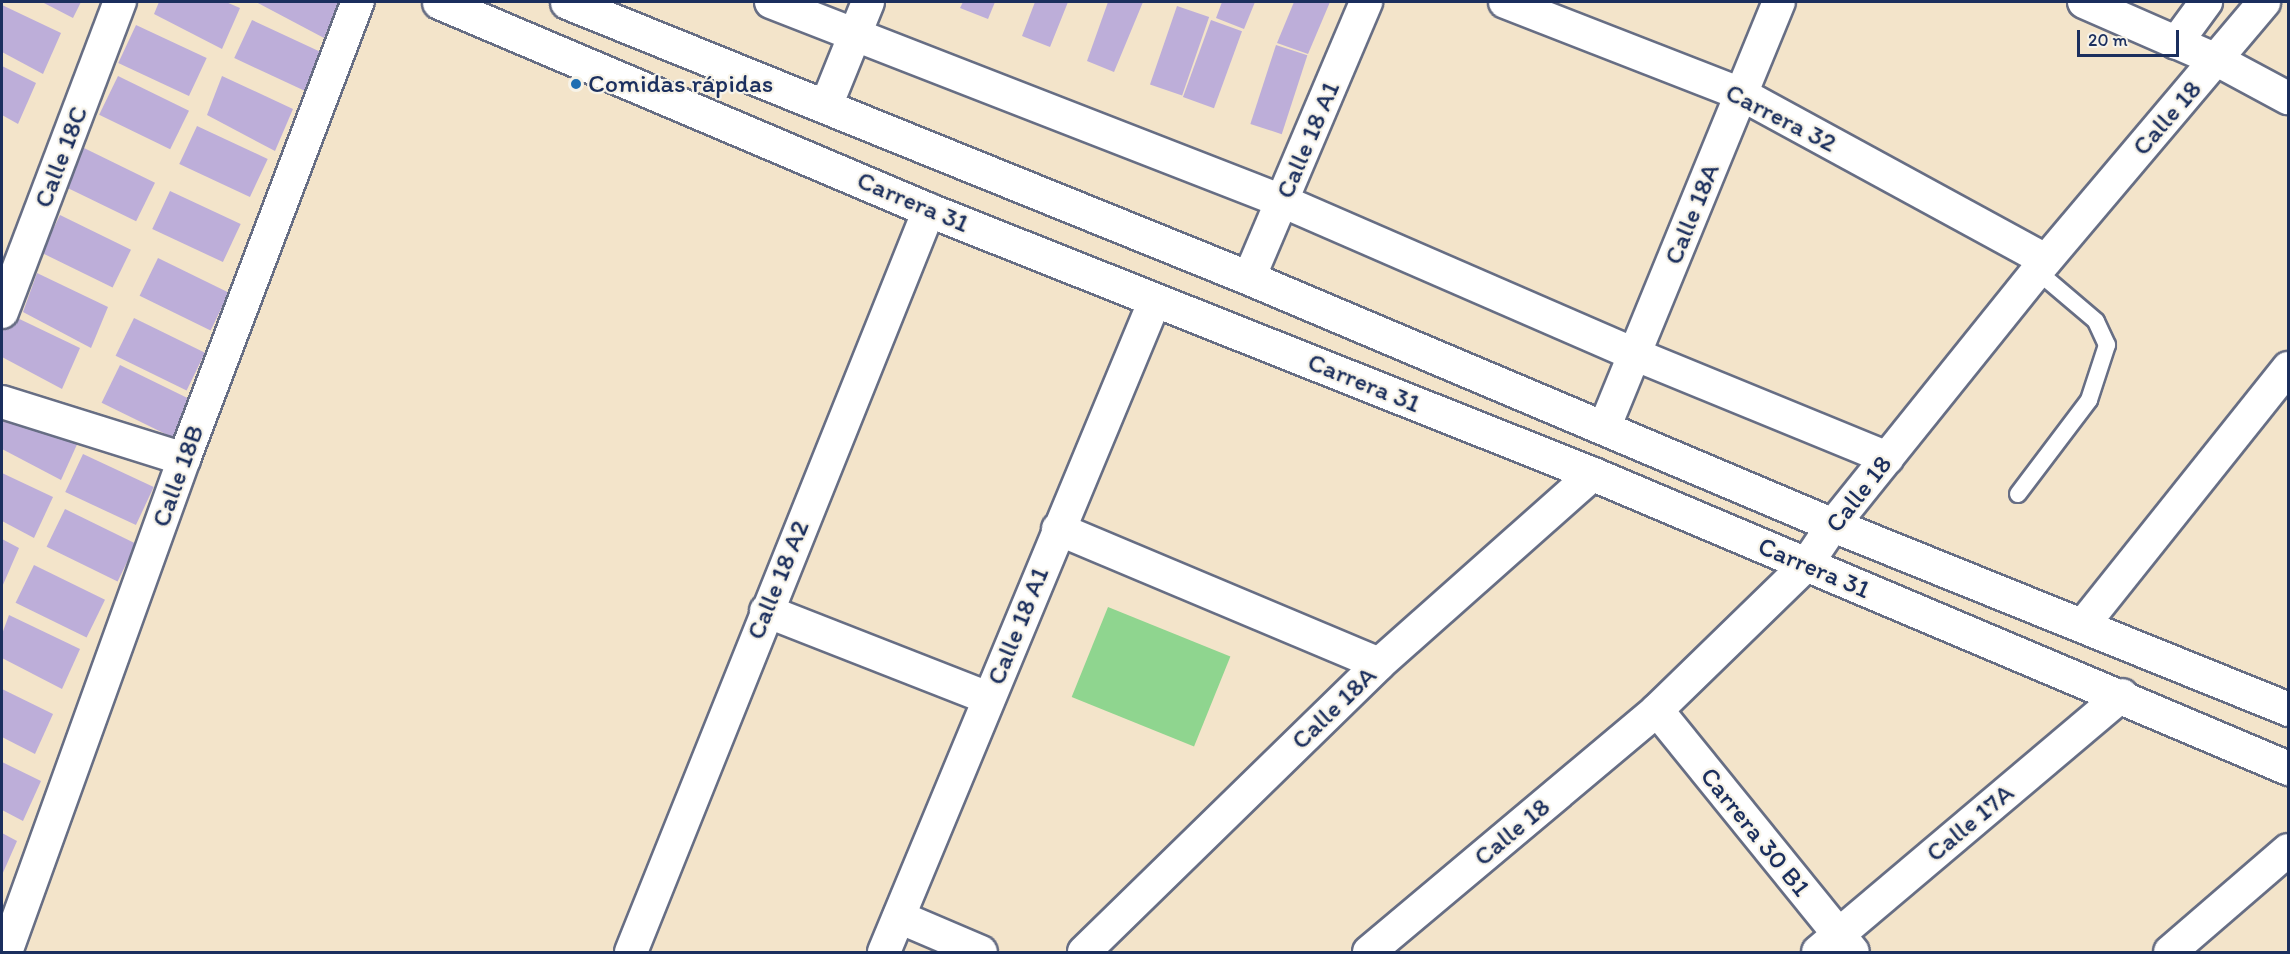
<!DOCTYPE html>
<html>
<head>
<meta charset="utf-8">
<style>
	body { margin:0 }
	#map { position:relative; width:2290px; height:954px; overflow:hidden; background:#f3e4ca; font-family:Itim,sans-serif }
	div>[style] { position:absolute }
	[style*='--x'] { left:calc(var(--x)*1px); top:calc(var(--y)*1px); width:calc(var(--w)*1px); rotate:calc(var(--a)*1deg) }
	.green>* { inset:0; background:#8fd58f; transform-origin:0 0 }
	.building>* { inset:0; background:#bdaed9; transform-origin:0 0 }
	.roads { filter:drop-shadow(2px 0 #676e84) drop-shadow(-2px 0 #676e84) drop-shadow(0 2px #676e84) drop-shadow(0 -2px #676e84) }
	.service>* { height:16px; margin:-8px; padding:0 8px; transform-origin:8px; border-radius:8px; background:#fff }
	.minor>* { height:32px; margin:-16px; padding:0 16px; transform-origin:16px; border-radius:16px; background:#fff }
	.secondary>* { height:33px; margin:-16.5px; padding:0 16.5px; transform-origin:16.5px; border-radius:16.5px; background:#fff }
	.dots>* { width:16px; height:16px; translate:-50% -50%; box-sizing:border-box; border:3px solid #f7f3e8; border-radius:50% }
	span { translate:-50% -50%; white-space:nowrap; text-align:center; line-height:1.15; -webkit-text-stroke:4.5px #f7f3e8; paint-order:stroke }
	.poi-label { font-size:26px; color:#1b2f5e }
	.left { translate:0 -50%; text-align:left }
	.street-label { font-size:26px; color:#1b2f5e }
	.frame { position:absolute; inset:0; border:3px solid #1b2f5e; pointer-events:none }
	.scale { position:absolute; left:2077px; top:30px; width:102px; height:27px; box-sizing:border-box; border:3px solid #1b2f5e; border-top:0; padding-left:8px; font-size:18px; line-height:21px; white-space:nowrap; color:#1b2f5e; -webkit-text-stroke:4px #f7f3e8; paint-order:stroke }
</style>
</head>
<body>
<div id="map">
	<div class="green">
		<div style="left:1108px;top:607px;width:132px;height:97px;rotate:22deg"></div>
	</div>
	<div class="building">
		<div style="clip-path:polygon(42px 2px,81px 2px,73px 18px)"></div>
		<div style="clip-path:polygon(159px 2px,226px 2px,240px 8px,222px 49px,154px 14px)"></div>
		<div style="clip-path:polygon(256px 2px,340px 2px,324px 38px)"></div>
		<div style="clip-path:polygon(963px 2px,995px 2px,988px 19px,960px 8px)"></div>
		<div style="clip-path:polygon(1035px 2px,1068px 2px,1050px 47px,1022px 36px)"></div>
		<div style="clip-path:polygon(1108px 2px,1143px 2px,1114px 72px,1087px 61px)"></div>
		<div style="clip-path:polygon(1222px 2px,1255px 2px,1244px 29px,1216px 18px)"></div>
		<div style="clip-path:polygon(1294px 2px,1330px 2px,1308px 54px,1277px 43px)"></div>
		<div style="clip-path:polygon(2px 5px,61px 33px,43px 74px,2px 52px)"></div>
		<div style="left:1177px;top:6px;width:34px;height:83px;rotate:19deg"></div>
		<div style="left:252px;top:20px;width:80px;height:42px;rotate:25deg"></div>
		<div style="left:1211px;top:20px;width:33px;height:82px;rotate:20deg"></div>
		<div style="left:136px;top:25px;width:78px;height:42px;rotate:25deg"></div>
		<div style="left:1276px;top:45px;width:33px;height:83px;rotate:18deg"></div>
		<div style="clip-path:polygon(2px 66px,36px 83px,18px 124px,2px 115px)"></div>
		<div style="left:118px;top:76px;width:79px;height:43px;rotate:26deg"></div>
		<div style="clip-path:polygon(222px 76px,293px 109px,275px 151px,207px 115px)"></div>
		<div style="left:197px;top:126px;width:78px;height:42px;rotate:25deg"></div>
		<div style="left:84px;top:148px;width:79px;height:43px;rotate:26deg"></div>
		<div style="left:170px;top:191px;width:78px;height:42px;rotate:25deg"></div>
		<div style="left:60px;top:215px;width:79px;height:42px;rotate:26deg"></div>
		<div style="left:158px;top:258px;width:79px;height:42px;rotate:26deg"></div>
		<div style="clip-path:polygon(37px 273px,108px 307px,91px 348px,23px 312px)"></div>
		<div style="clip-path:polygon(9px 314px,80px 348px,62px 389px,2px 357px,2px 334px)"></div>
		<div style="left:134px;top:318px;width:79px;height:42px;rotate:26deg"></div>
		<div style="left:120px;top:365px;width:79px;height:42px;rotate:26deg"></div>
		<div style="clip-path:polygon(8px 405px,79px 440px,61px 480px,2px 449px,2px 421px)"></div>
		<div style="left:83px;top:454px;width:78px;height:42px;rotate:25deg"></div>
		<div style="clip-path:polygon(2px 473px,53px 497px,34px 538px,2px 521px)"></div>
		<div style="left:65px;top:509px;width:79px;height:42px;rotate:26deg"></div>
		<div style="clip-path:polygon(2px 539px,19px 548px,2px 587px)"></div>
		<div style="left:34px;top:565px;width:79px;height:42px;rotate:26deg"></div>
		<div style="clip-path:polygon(9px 615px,80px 649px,62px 689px,2px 658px,2px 634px)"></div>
		<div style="clip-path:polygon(2px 689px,53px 714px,35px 754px,2px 737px)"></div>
		<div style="clip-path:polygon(2px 762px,41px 781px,23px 821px,2px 810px)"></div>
		<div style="clip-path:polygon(2px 833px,17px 841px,2px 875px)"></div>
	</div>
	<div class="roads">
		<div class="service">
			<div style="--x:2018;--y:494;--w:118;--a:-52.9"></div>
			<div style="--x:2089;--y:400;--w:58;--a:-71.9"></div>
			<div style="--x:2107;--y:345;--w:26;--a:-115"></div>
			<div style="--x:2096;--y:321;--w:77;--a:-139.7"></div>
		</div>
		<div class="minor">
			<div style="--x:771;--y:2;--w:548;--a:21.28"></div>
			<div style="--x:1282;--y:201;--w:384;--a:23.5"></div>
			<div style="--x:1634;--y:354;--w:274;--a:22.3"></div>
			<div style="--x:1505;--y:2;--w:253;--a:21.3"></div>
			<div style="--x:1741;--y:94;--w:347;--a:28.6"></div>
			<div style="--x:2084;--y:2;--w:145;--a:23.6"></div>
			<div style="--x:2217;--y:60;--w:81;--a:28.2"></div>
			<div style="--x:2176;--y:43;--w:51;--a:-53.8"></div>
			<div style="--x:826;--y:106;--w:112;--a:-68"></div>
			<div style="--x:1249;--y:278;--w:300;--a:-67"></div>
			<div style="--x:2;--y:312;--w:332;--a:-69.2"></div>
			<div style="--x:2;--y:402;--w:191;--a:17.4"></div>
			<div style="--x:1605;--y:426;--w:458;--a:-67.7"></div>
			<div style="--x:1058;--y:529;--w:348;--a:22.8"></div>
			<div style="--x:766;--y:611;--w:238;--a:21.4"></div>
			<div style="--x:2083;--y:625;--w:329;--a:-51.4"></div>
			<div style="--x:1657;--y:710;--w:311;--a:51"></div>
			<div style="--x:899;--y:917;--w:89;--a:23.1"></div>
			<div style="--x:6;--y:952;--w:524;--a:-70.15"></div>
			<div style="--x:184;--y:459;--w:489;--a:-69.2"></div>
			<div style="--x:631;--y:952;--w:800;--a:-68.12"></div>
			<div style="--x:884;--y:952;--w:706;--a:-67.43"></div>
			<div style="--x:1084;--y:952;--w:412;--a:-44.3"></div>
			<div style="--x:1379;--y:664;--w:286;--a:-41.6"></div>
			<div style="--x:1369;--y:952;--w:376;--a:-40"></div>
			<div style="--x:1657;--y:710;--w:208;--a:-44.2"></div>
			<div style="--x:1806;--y:565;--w:48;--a:-56"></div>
			<div style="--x:1833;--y:525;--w:326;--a:-51.2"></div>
			<div style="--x:2037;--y:271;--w:352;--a:-49.8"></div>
			<div style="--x:1818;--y:952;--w:398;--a:-40.2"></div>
			<div style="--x:2170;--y:952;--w:156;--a:-40.8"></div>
		</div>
		<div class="secondary">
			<div style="--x:439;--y:2;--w:532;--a:23"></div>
			<div style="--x:929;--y:210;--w:715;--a:21.68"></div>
			<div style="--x:1593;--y:474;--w:755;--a:22.93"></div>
			<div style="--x:567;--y:2;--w:736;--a:22.03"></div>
			<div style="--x:1249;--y:278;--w:634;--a:22.93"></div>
			<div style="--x:1833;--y:525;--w:491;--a:22"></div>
		</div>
	</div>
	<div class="dots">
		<div style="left:576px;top:84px;background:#1f6fb2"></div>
	</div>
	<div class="poi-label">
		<span class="left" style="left:588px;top:84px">Comidas rápidas</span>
	</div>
	<div class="street-label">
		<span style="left:1781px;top:118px;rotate:27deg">Carrera 32</span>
		<span style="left:2167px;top:118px;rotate:-49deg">Calle 18</span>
		<span style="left:1308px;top:140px;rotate:-67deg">Calle 18 A1</span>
		<span style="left:61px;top:157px;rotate:-69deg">Calle 18C</span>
		<span style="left:913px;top:202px;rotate:23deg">Carrera 31</span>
		<span style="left:1692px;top:214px;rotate:-68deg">Calle 18A</span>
		<span style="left:1364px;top:383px;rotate:22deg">Carrera 31</span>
		<span style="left:178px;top:476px;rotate:-70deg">Calle 18B</span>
		<span style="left:1859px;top:494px;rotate:-52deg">Calle 18</span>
		<span style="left:1814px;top:568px;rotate:23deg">Carrera 31</span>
		<span style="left:778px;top:580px;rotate:-68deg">Calle 18 A2</span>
		<span style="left:1018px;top:626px;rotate:-68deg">Calle 18 A1</span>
		<span style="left:1334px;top:708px;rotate:-44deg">Calle 18A</span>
		<span style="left:1970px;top:823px;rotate:-40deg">Calle 17A</span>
		<span style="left:1512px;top:832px;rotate:-40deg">Calle 18</span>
		<span style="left:1755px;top:832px;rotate:51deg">Carrera 30 B1</span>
	</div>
	<div class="frame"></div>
	<div class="scale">20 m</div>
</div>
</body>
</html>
